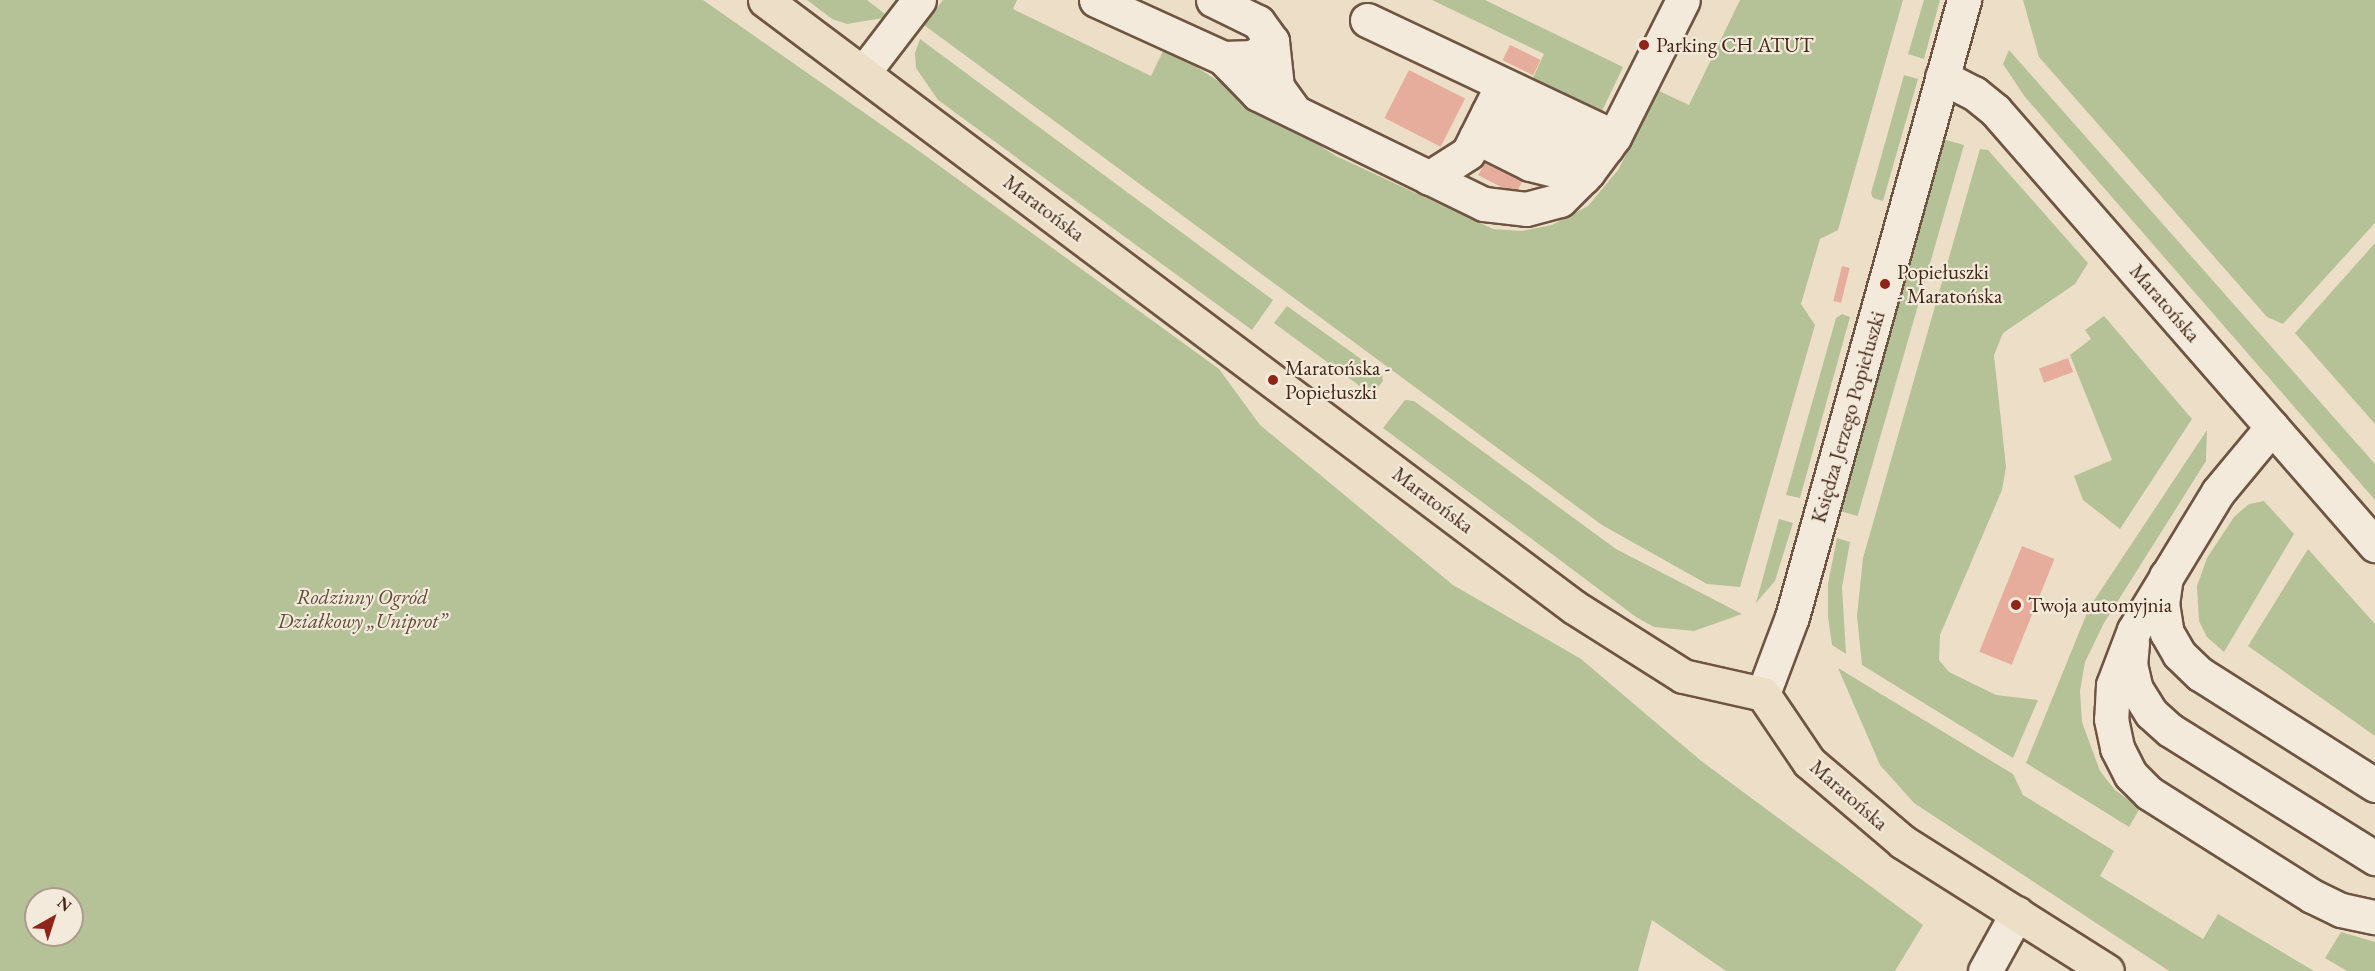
<!DOCTYPE html>
<html>
<head>
<meta charset="utf-8">
<style>
	body { margin:0 }
	#map { position:relative; width:2375px; height:971px; overflow:hidden; background:#eddfc7; font-family:"EB Garamond",serif }
	div>[style] { position:absolute }
	[style*='--x'] { left:calc(var(--x)*1px); top:calc(var(--y)*1px); width:calc(var(--w)*1px); rotate:calc(var(--a)*1deg) }
	.green>* { inset:0; background:#b5c298; transform-origin:0 0 }
	.building>* { inset:0; background:#e6ad9d; transform-origin:0 0 }
	.roads { filter:drop-shadow(2px 0 #6f5442) drop-shadow(-2px 0 #6f5442) drop-shadow(0 2px #6f5442) drop-shadow(0 -2px #6f5442) }
	.minor>* { height:33px; margin:-16.5px; padding:0 16.5px; transform-origin:16.5px; border-radius:16.5px; background:#f3eadb }
	.major>* { height:33px; margin:-16.5px; padding:0 16.5px; transform-origin:16.5px; border-radius:16.5px; background:#eddfc7 }
	.dots>* { width:16px; height:16px; translate:-50% -50%; box-sizing:border-box; border:3px solid #f3eadb; border-radius:50% }
	span { translate:-50% -50%; white-space:nowrap; text-align:center; line-height:1.15; -webkit-text-stroke:4.5px #f3eadb; paint-order:stroke }
	.poi-label { font-size:21px; color:#452515 }
	.left { translate:0 -50%; text-align:left }
	.street-label { font-size:21px; color:#452515 }
	.park-label { font-size:21px; color:#614c36; font-style:italic }
	.north { position:absolute; left:24px; top:887px; width:60px; height:60px; box-sizing:border-box; background:#f3eadb; border:2px solid #ad9b8c; border-radius:50%; rotate:39deg; font-size:16px; font-weight:700; line-height:24px; text-align:center; color:#452515 }
	.north::after { content:''; display:block; margin:auto; width:21px; height:27px; background:#8f2418; clip-path:polygon(50% 0,100% 100%,50% 72%,0 100%) }
</style>
</head>
<body>
<div id="map">
	<div class="green">
		<div style="clip-path:polygon(evenodd,0 0,703px 0,919px 151px,1219px 369px,1260px 425px,1453px 585px,1581px 659px,1700px 760px,1923px 925px,1895px 971px,1726px 971px,1652px 920px,1638px 971px,0 971px,0 0,36px 899px,72px 899px,72px 935px,36px 935px,36px 899px)"></div>
		<div style="clip-path:polygon(807px 0,867px 0,889px 17px,847px 24px,832px 19px)"></div>
		<div style="clip-path:polygon(943px 0,1017px 0,1013px 9px,1151px 76px,1165px 47px,1336px 156px,1493px 229px,1522px 231px,1552px 225px,1588px 206px,1618px 170px,1659px 91px,1689px 105px,1740px 0,1903px 0,1838px 230px,1820px 239px,1801px 304px,1815px 325px,1740px 587px,1707px 584px,1602px 525px,924px 25px)"></div>
		<div style="clip-path:polygon(1432px 0,1485px 0,1623px 67px,1601px 113px,1532px 80px,1544px 54px)"></div>
		<div style="clip-path:polygon(1924px 0,1940px 0,1924px 59px,1908px 54px)"></div>
		<div style="clip-path:polygon(2023px 0,2375px 0,2375px 223px,2283px 324px,2267px 317px,2039px 57px)"></div>
		<div style="clip-path:polygon(920px 39px,1273px 300px,1252px 330px,938px 100px,916px 68px,915px 53px)"></div>
		<div style="clip-path:polygon(2009px 50px,2375px 464px,2375px 500px,2025px 97px,2003px 64px)"></div>
		<div style="clip-path:polygon(1904px 75px,1918px 79px,1883px 201px,1873px 198px,1871px 193px)"></div>
		<div style="left:1964px;top:145px;width:386px;height:21px;rotate:106deg"></div>
		<div style="clip-path:polygon(1980px 149px,1988px 150px,2088px 263px,2075px 284px,2003px 333px,1994px 355px,2006px 467px,2002px 490px,1940px 635px,1939px 660px,1949px 672px,1996px 695px,2038px 700px,2013px 758px,1862px 665px,1857px 616px,1863px 558px)"></div>
		<div style="clip-path:polygon(2375px 243px,2375px 424px,2295px 333px)"></div>
		<div style="clip-path:polygon(1287px 306px,1382px 374px,1383px 381px,1372px 395px,1274px 323px)"></div>
		<div style="clip-path:polygon(1842px 314px,1850px 317px,1800px 498px,1786px 495px,1836px 318px)"></div>
		<div style="clip-path:polygon(2104px 316px,2192px 419px,2120px 529px,2083px 500px,2074px 476px,2112px 460px,2070px 355px,2091px 339px,2085px 330px)"></div>
		<div style="clip-path:polygon(1405px 400px,1414px 401px,1616px 549px,1742px 614px,1694px 631px,1654px 627px,1636px 617px,1383px 428px)"></div>
		<div style="clip-path:polygon(2207px 430px,2206px 461px,2104px 623px,2085px 662px,2080px 691px,2082px 722px,2100px 771px,2115px 790px,2140px 808px,2129px 827px,2026px 763px,2089px 608px)"></div>
		<div style="clip-path:polygon(2264px 501px,2294px 534px,2224px 652px,2207px 637px,2199px 621px,2197px 586px,2207px 558px,2234px 517px,2249px 504px)"></div>
		<div style="clip-path:polygon(1779px 519px,1793px 523px,1775px 581px,1756px 603px)"></div>
		<div style="clip-path:polygon(1837px 538px,1850px 542px,1842px 587px,1846px 654px,1832px 645px,1828px 617px,1828px 584px)"></div>
		<div style="clip-path:polygon(2308px 549px,2375px 624px,2375px 736px,2248px 646px)"></div>
		<div style="clip-path:polygon(1838px 668px,2013px 774px,2023px 795px,2114px 851px,2100px 876px,2203px 939px,2218px 914px,2314px 971px,2169px 971px,1914px 803px,1880px 765px)"></div>
		<div style="clip-path:polygon(2341px 932px,2375px 942px,2375px 971px,2347px 971px,2325px 958px)"></div>
	</div>
	<div class="building">
		<div style="left:1510px;top:45px;width:34px;height:17px;rotate:26deg"></div>
		<div style="left:1409px;top:70px;width:63px;height:54px;rotate:27deg"></div>
		<div style="left:1515px;top:103px;width:42px;height:81px;rotate:27deg"></div>
		<div style="left:1842px;top:266px;width:8px;height:36px;rotate:14deg"></div>
		<div style="left:2068px;top:358px;width:15px;height:31px;rotate:70deg"></div>
		<div style="left:2022px;top:546px;width:35px;height:114px;rotate:22deg"></div>
	</div>
	<div class="roads">
		<div class="minor">
			<div style="--x:1096;--y:0;--w:140;--a:24.5"></div>
			<div style="--x:1223;--y:58;--w:31;--a:-2"></div>
			<div style="--x:1254;--y:57;--w:24;--a:-42"></div>
			<div style="--x:1213;--y:0;--w:50;--a:26.1"></div>
			<div style="--x:1258;--y:22;--w:24;--a:54"></div>
			<div style="--x:1272;--y:41;--w:46;--a:83.8"></div>
			<div style="--x:1277;--y:87;--w:27;--a:54"></div>
			<div style="--x:1367;--y:20;--w:273;--a:25.3"></div>
			<div style="--x:1223;--y:58;--w:50;--a:45.8"></div>
			<div style="--x:1258;--y:94;--w:251;--a:26"></div>
			<div style="--x:1484;--y:204;--w:42;--a:6.8"></div>
			<div style="--x:1526;--y:209;--w:35;--a:-15"></div>
			<div style="--x:1560;--y:200;--w:40;--a:-45"></div>
			<div style="--x:1588;--y:172;--w:44;--a:-53.4"></div>
			<div style="--x:1614;--y:137;--w:153;--a:-63.3"></div>
			<div style="--x:863;--y:73;--w:92;--a:-52.5"></div>
			<div style="--x:1942;--y:77;--w:36;--a:27"></div>
			<div style="--x:1974;--y:93;--w:27;--a:39"></div>
			<div style="--x:1995;--y:110;--w:578;--a:48.86"></div>
			<div style="--x:1488;--y:113;--w:74;--a:23.8"></div>
			<div style="--x:1556;--y:143;--w:51;--a:4.5"></div>
			<div style="--x:1476;--y:137;--w:60;--a:26.6"></div>
			<div style="--x:1530;--y:164;--w:55;--a:13.8"></div>
			<div style="--x:1429;--y:178;--w:46;--a:-32.7"></div>
			<div style="--x:1468;--y:153;--w:65;--a:-63.4"></div>
			<div style="--x:2272;--y:427;--w:85;--a:129.7"></div>
			<div style="--x:2218;--y:492;--w:162;--a:121.3"></div>
			<div style="--x:2134;--y:630;--w:59;--a:110.9"></div>
			<div style="--x:2113;--y:685;--w:34;--a:93"></div>
			<div style="--x:2111;--y:719;--w:30;--a:78"></div>
			<div style="--x:2117;--y:748;--w:30;--a:63"></div>
			<div style="--x:2131;--y:775;--w:25;--a:45"></div>
			<div style="--x:2149;--y:793;--w:193;--a:32.3"></div>
			<div style="--x:2312;--y:896;--w:32;--a:26"></div>
			<div style="--x:2341;--y:910;--w:35;--a:12"></div>
			<div style="--x:2166;--y:576;--w:27;--a:98"></div>
			<div style="--x:2162;--y:603;--w:30;--a:81"></div>
			<div style="--x:2167;--y:633;--w:24;--a:60"></div>
			<div style="--x:2179;--y:654;--w:29;--a:44"></div>
			<div style="--x:2200;--y:674;--w:207;--a:32.4"></div>
			<div style="--x:2132;--y:643;--w:21;--a:95"></div>
			<div style="--x:2130;--y:664;--w:26;--a:77"></div>
			<div style="--x:2136;--y:689;--w:28;--a:58"></div>
			<div style="--x:2151;--y:713;--w:25;--a:42"></div>
			<div style="--x:2170;--y:730;--w:242;--a:32"></div>
			<div style="--x:1763;--y:694;--w:82;--a:-69.4"></div>
			<div style="--x:1792;--y:617;--w:641;--a:-74.42"></div>
			<div style="--x:1985;--y:971;--w:66;--a:-61.1"></div>
		</div>
		<div class="major">
			<div style="--x:765;--y:0;--w:1011;--a:36.88"></div>
			<div style="--x:1574;--y:607;--w:129;--a:32.3"></div>
			<div style="--x:1683;--y:676;--w:82;--a:12.7"></div>
			<div style="--x:1763;--y:694;--w:82;--a:55.9"></div>
			<div style="--x:1809;--y:762;--w:123;--a:40.4"></div>
			<div style="--x:1903;--y:842;--w:241;--a:32.3"></div>
		</div>
	</div>
	<div class="dots">
		<div style="left:1644px;top:45px;background:#8f2418"></div>
		<div style="left:1885px;top:284px;background:#8f2418"></div>
		<div style="left:1273px;top:380px;background:#8f2418"></div>
		<div style="left:2016px;top:605px;background:#8f2418"></div>
	</div>
	<div class="poi-label">
		<span class="left" style="left:1656px;top:45px">Parking CH ATUT</span>
		<span class="left" style="left:1897px;top:284px">Popiełuszki<br>- Maratońska</span>
		<span class="left" style="left:1285px;top:380px">Maratońska -<br>Popiełuszki</span>
		<span class="left" style="left:2028px;top:605px">Twoja automyjnia</span>
	</div>
	<div class="street-label">
		<span style="left:1044px;top:208px;rotate:37deg">Maratońska</span>
		<span style="left:2165px;top:303px;rotate:49deg">Maratońska</span>
		<span style="left:1848px;top:417px;rotate:-74deg">Księdza Jerzego Popiełuszki</span>
		<span style="left:1433px;top:500px;rotate:37deg">Maratońska</span>
		<span style="left:1849px;top:795px;rotate:41deg">Maratońska</span>
	</div>
	<div class="park-label">
		<span style="left:362px;top:609px">Rodzinny Ogród<br>Działkowy „Uniprot”</span>
	</div>
	<div class="north">N</div>
</div>
</body>
</html>
